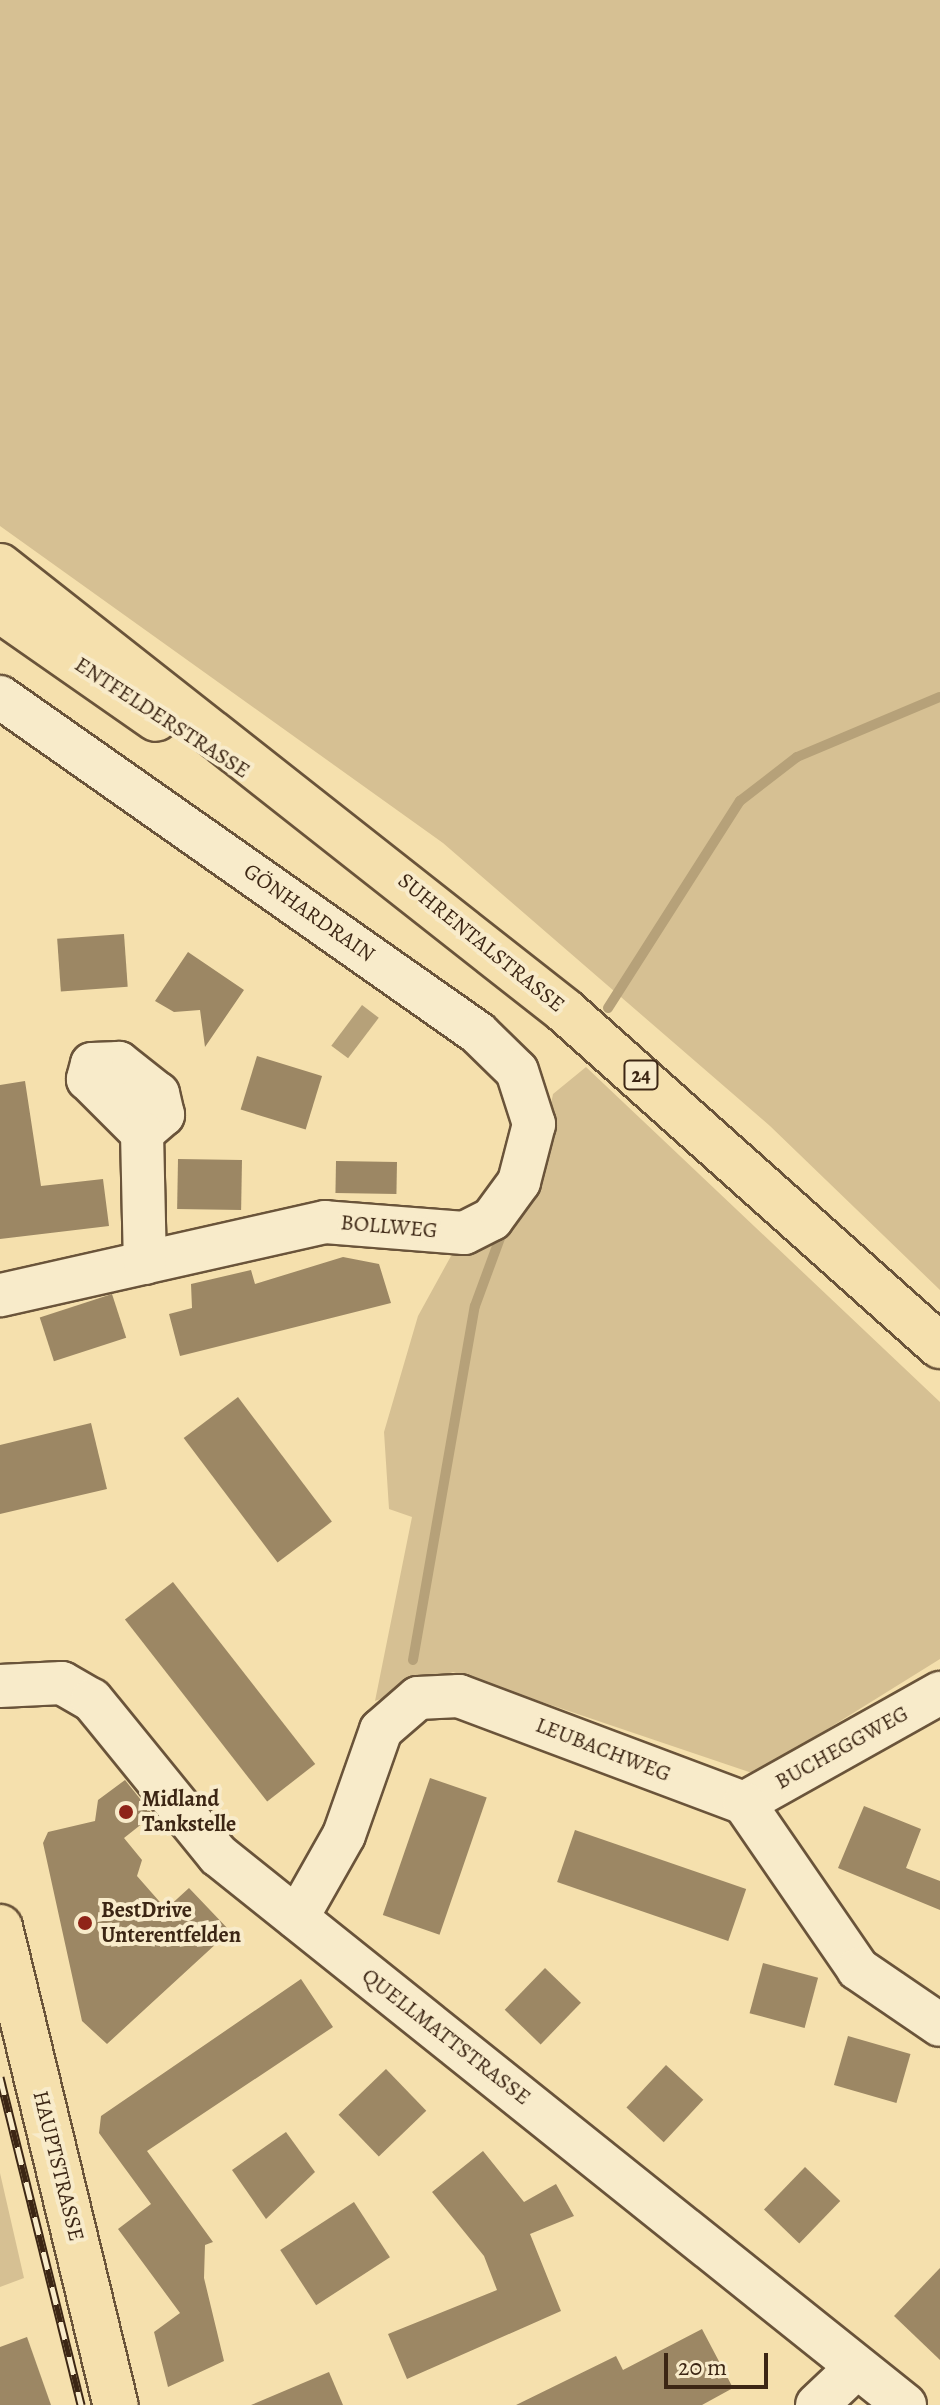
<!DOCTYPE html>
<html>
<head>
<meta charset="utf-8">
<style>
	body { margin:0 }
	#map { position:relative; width:940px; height:2405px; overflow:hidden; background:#f5e0ad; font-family:Alegreya,serif }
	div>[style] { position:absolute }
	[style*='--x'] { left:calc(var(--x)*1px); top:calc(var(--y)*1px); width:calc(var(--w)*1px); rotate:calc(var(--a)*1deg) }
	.green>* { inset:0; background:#d6c093 }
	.water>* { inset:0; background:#b6a179; transform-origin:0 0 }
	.stream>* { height:10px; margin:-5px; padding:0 5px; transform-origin:5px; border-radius:5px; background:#b6a179 }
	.building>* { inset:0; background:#9c8764; transform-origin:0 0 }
	.roads { filter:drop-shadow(2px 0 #6a543a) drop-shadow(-2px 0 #6a543a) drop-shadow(0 2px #6a543a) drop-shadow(0 -2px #6a543a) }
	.minor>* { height:42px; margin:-21px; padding:0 21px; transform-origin:21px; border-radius:21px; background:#f8ebca }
	.major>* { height:44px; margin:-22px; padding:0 22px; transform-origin:22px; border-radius:22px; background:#f5e0ad }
	.rail>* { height:9px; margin-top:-4.5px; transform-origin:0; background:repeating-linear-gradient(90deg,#f8ebca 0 18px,#3c2614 0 36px); box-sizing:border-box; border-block:2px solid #3c2614 }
	.dots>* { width:22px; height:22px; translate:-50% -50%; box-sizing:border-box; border:4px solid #f8ebca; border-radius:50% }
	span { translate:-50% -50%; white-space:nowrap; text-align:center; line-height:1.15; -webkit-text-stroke:8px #f8ebca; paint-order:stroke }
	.shield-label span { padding:2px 6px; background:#f8ebca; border:2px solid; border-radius:6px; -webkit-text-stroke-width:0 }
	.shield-label { font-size:20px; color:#3c2614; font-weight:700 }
	.street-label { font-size:22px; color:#3c2614 }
	.poi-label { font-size:22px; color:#3c2614; font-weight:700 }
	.left { translate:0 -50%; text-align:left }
	.scale { position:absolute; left:664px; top:2353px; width:104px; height:36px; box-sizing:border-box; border:4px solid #3c2614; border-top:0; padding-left:10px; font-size:24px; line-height:28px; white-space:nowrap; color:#3c2614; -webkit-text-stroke:6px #f8ebca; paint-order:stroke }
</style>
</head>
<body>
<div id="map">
	<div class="green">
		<div style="clip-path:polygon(0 0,940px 0,940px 1290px,770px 1126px,443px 843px,0 526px)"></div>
		<div style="clip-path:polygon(586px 1067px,940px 1402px,940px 1659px,755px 1774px,453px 1672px,375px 1701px,412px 1517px,389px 1509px,384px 1432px,418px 1316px,451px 1256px,534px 1188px,553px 1094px)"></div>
		<div style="clip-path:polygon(0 2173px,24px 2278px,0 2287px)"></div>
	</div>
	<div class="water">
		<div style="left:362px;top:1005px;width:21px;height:51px;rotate:37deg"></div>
	</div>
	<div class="stream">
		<div style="--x:608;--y:1008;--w:246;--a:-57.5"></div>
		<div style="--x:740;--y:801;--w:72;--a:-37.7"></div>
		<div style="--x:797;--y:757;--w:155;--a:-22.8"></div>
		<div style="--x:413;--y:1660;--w:359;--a:-80.1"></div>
		<div style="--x:475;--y:1306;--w:72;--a:-69.8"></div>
	</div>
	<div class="building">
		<div style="left:124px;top:934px;width:53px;height:67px;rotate:86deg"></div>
		<div style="clip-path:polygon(188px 952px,244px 990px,205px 1047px,200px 1010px,174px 1012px,155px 1001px)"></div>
		<div style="left:257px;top:1056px;width:68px;height:56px;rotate:17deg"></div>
		<div style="clip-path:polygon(25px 1081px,41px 1186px,103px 1179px,109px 1226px,0 1239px,0 1085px)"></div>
		<div style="left:178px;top:1159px;width:64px;height:50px;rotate:1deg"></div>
		<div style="left:336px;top:1161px;width:61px;height:32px;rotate:1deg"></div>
		<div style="clip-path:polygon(343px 1257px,379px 1264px,391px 1303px,180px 1356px,169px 1314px,192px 1308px,191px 1284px,251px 1270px,255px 1284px)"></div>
		<div style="left:112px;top:1294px;width:46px;height:76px;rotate:72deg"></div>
		<div style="left:238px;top:1397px;width:156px;height:68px;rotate:53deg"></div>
		<div style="clip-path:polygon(91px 1423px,107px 1489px,0 1514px,0 1445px)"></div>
		<div style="left:173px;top:1582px;width:231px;height:61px;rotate:52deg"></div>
		<div style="left:430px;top:1778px;width:60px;height:145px;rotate:19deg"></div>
		<div style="clip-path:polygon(125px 1780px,153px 1815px,124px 1838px,142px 1860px,137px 1876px,166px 1909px,189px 1888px,230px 1931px,107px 2044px,82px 2021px,43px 1843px,48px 1832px,95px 1821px,98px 1800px)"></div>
		<div style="clip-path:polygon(864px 1806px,921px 1829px,906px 1868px,940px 1881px,940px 1910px,838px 1868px)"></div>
		<div style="left:575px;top:1830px;width:181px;height:55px;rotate:19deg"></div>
		<div style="left:763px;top:1963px;width:57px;height:52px;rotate:15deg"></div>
		<div style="left:545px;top:1968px;width:50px;height:58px;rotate:44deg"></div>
		<div style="clip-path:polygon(301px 1979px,333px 2027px,147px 2151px,213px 2242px,205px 2245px,204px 2278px,224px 2361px,168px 2387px,154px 2332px,180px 2313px,118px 2229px,151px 2204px,99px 2133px,101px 2116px)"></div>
		<div style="left:848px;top:2036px;width:65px;height:51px;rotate:16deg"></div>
		<div style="left:666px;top:2065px;width:51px;height:58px;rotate:43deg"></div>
		<div style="left:386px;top:2069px;width:58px;height:66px;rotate:46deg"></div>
		<div style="clip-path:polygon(286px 2132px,315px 2172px,266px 2219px,232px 2170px)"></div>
		<div style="clip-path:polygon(483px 2151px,524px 2202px,556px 2184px,574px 2216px,530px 2234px,561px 2311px,407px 2379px,388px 2334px,497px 2290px,484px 2256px,432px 2192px)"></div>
		<div style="left:805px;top:2167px;width:49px;height:59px;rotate:44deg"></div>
		<div style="left:354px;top:2202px;width:66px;height:88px;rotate:57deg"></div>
		<div style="clip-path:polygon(940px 2268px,940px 2360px,894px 2316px)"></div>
		<div style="clip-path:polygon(702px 2329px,733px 2388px,702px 2405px,516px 2405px,616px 2356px,623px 2370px)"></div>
		<div style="clip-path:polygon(27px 2337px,51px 2405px,0 2405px,0 2347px)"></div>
		<div style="clip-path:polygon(329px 2372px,343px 2405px,251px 2405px)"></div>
	</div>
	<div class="roads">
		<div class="minor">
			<div style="--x:0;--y:697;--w:584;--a:35.1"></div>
			<div style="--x:478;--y:1033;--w:54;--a:44.3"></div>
			<div style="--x:517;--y:1071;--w:56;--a:72.2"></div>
			<div style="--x:534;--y:1124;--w:60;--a:104.5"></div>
			<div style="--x:519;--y:1182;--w:46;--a:126.1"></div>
			<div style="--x:492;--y:1219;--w:31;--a:153"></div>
			<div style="--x:464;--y:1233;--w:139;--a:-175.5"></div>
			<div style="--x:325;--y:1222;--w:333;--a:167.3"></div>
			<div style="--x:142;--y:1133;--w:28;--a:-41"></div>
			<div style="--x:163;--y:1115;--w:22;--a:-103"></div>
			<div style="--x:158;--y:1094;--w:50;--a:-141.5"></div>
			<div style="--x:119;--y:1063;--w:27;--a:178"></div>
			<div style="--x:92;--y:1064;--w:16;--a:105"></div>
			<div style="--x:88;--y:1079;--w:76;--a:45"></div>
			<div style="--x:142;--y:1133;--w:130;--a:88.7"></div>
			<div style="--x:0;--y:1686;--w:62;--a:-2.8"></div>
			<div style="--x:62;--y:1683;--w:34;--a:30"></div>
			<div style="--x:92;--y:1700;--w:200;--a:50.9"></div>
			<div style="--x:218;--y:1855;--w:880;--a:38.68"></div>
			<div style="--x:744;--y:1803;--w:225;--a:-29.3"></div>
			<div style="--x:297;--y:1918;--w:95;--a:-60.5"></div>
			<div style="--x:344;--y:1835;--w:111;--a:-70.6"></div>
			<div style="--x:381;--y:1730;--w:49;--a:-40.9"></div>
			<div style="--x:418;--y:1698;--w:41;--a:-2.8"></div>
			<div style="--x:459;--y:1696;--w:304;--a:20.6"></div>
			<div style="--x:744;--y:1803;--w:201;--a:55.5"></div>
			<div style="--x:858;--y:1969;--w:99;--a:34.3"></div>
			<div style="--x:817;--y:2405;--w:55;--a:-43.5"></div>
		</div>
		<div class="major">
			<div style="--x:0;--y:566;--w:719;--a:38.22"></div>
			<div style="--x:565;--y:1011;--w:503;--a:41.78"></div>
			<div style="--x:0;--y:610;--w:190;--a:34.9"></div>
			<div style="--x:0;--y:1927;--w:492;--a:76.4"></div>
		</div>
	</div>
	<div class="rail">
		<div style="--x:0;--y:2077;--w:338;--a:76.1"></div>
	</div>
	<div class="dots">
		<div style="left:126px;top:1812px;background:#8f2418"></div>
		<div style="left:85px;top:1923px;background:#8f2418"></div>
	</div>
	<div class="shield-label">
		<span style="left:641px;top:1075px">24</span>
	</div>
	<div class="street-label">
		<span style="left:162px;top:718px;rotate:33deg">ENTFELDERSTRASSE</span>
		<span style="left:309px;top:913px;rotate:35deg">GÖNHARDRAIN</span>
		<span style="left:481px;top:943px;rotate:39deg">SUHRENTALSTRASSE</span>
		<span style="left:389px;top:1227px;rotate:5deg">BOLLWEG</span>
		<span style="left:842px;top:1748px;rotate:-29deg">BUCHEGGWEG</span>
		<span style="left:603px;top:1750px;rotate:21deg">LEUBACHWEG</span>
		<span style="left:446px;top:2037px;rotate:38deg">QUELLMATTSTRASSE</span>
		<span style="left:58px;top:2166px;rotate:76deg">HAUPTSTRASSE</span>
	</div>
	<div class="poi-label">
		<span class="left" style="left:142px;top:1812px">Midland<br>Tankstelle</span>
		<span class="left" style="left:101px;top:1923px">BestDrive<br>Unterentfelden</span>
	</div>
	<div class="scale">20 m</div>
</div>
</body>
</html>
